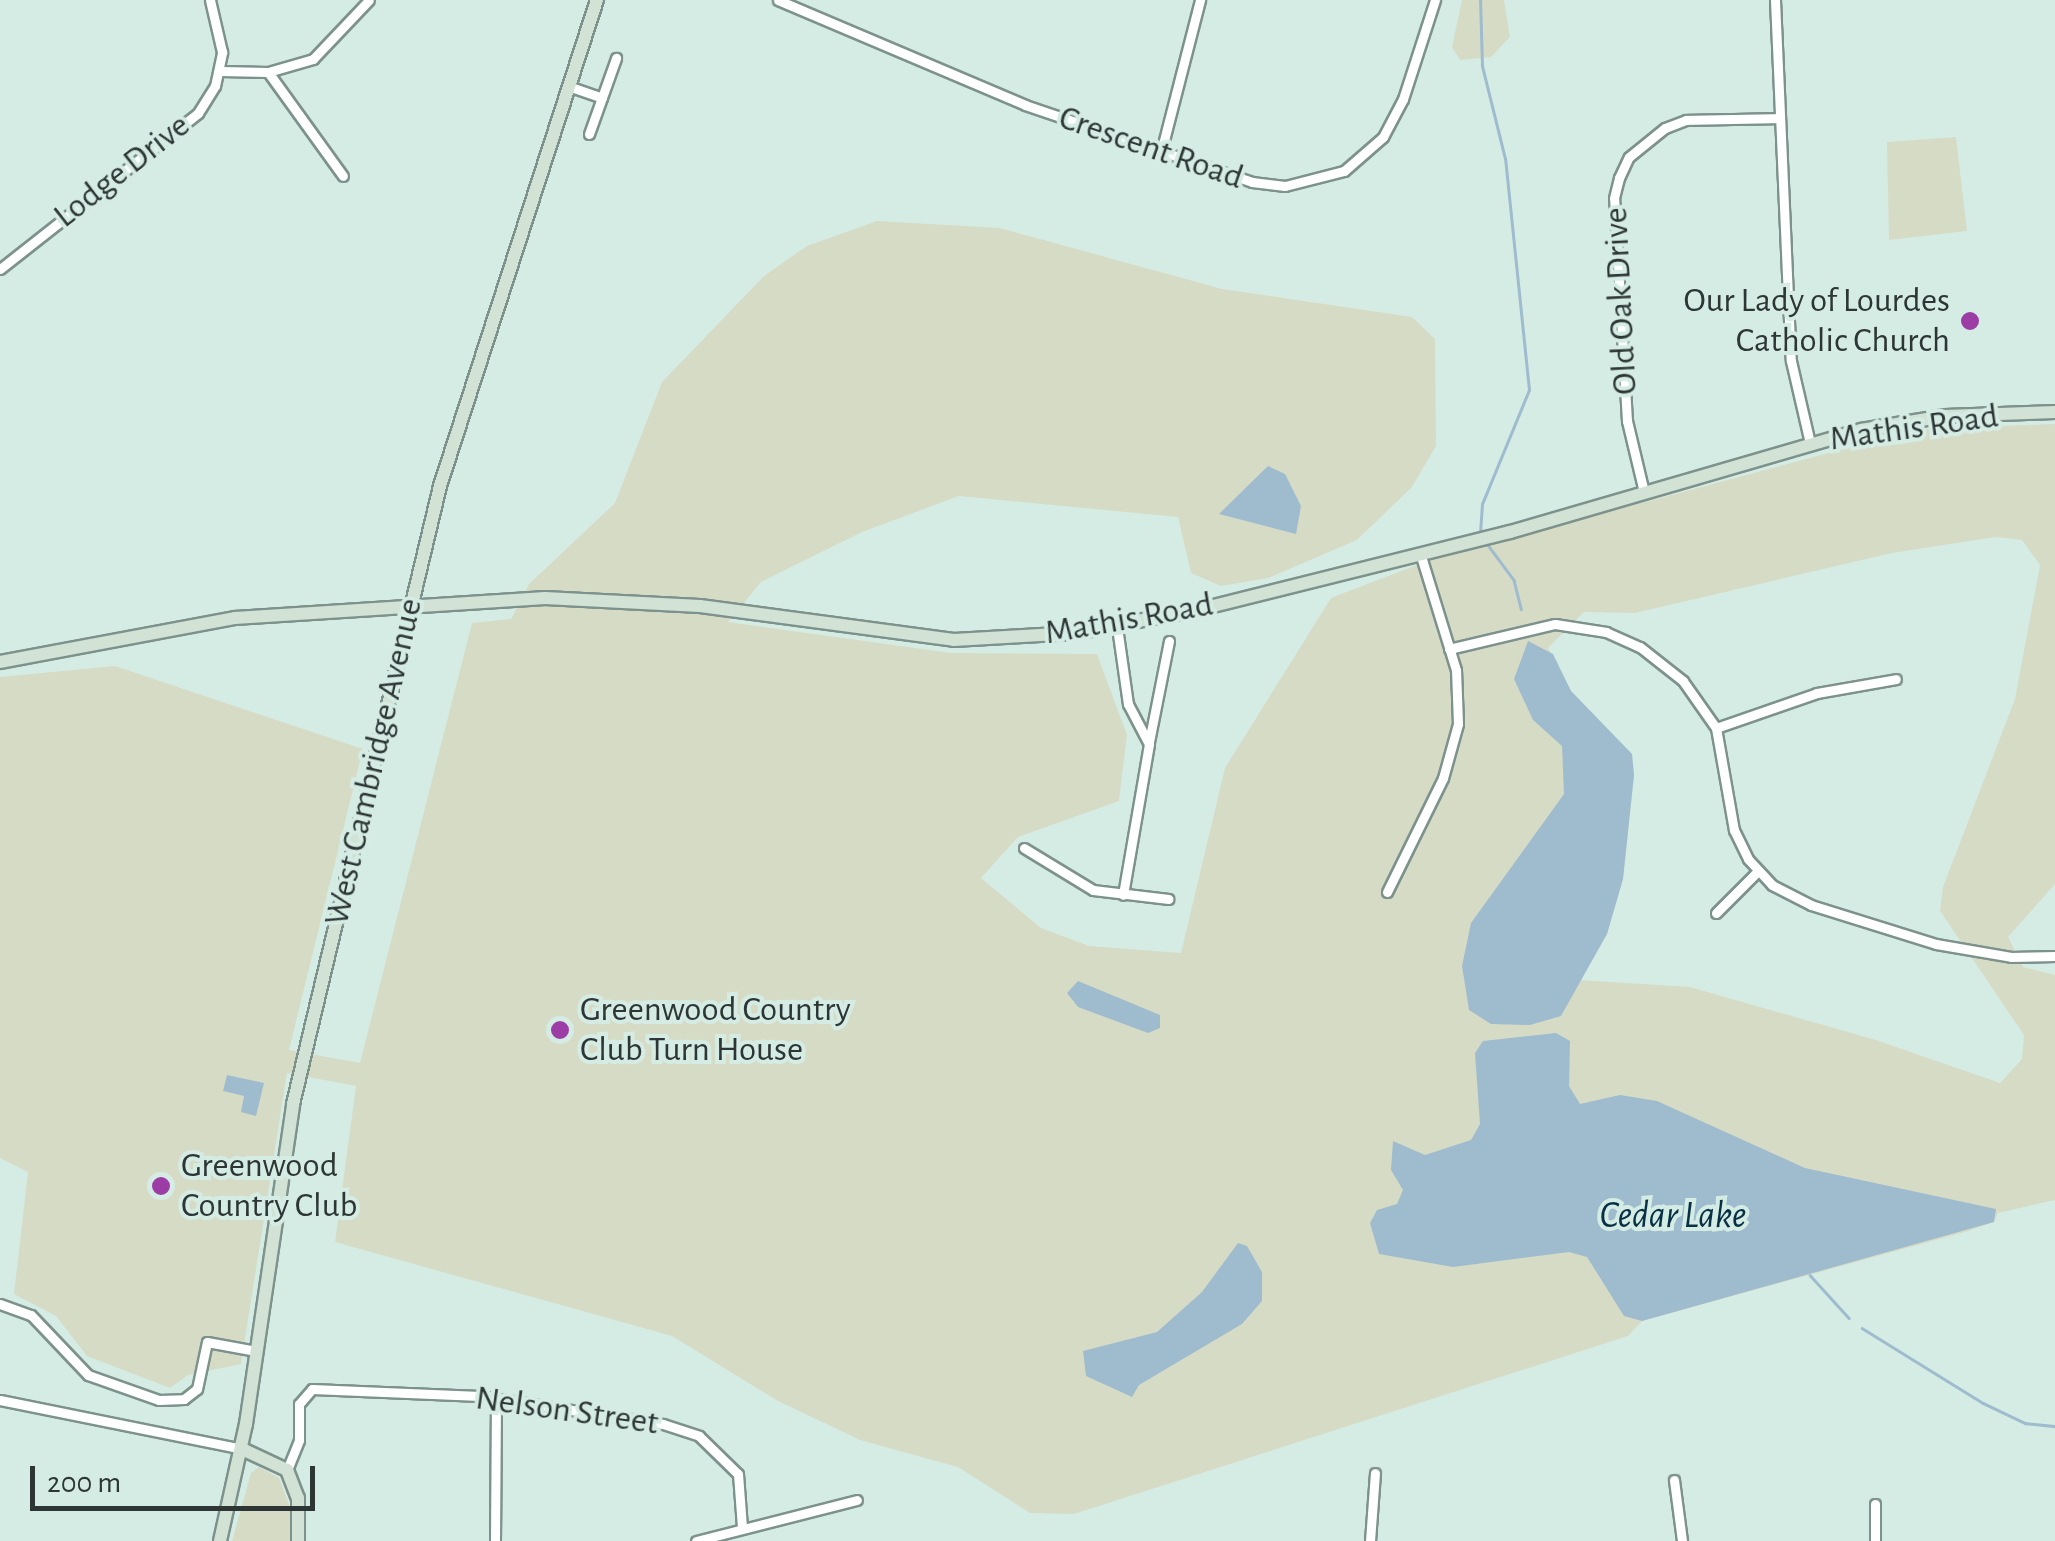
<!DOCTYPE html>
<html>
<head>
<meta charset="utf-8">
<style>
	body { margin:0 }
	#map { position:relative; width:2055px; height:1541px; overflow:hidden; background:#d5ece5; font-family:"Alegreya Sans",sans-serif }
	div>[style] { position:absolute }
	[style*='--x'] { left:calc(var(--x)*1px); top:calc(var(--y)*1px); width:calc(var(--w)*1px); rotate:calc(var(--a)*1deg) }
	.green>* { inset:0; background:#d6dbc6 }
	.water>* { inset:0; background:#9fbcce }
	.stream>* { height:2.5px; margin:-1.25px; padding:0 1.25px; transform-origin:1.25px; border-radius:1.25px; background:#9fbcce }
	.roads { filter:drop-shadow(2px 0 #7d928c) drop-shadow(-2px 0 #7d928c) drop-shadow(0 2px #7d928c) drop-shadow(0 -2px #7d928c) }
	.street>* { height:9px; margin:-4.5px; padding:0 4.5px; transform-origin:4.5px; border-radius:4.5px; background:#fff }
	.secondary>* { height:12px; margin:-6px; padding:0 6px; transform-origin:6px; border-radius:6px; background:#d2e2d4 }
	.dots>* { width:28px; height:28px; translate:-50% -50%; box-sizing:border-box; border:5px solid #d5ece5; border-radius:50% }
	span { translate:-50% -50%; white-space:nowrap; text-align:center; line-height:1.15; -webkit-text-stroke:8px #d5ece5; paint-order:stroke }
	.street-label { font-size:35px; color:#2d3634 }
	.poi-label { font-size:35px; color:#2d3634 }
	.right { translate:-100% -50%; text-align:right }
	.left { translate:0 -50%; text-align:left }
	.water-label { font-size:38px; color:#083145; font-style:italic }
	.scale { position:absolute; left:30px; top:1466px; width:285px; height:45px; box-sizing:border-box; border:5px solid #2d3634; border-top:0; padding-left:12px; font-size:30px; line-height:35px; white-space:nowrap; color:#2d3634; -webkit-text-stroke:8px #d5ece5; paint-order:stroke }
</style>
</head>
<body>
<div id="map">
	<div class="green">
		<div style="clip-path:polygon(1462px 0,1504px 0,1510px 37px,1491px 57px,1460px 60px,1452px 47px)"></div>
		<div style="clip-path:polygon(1956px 137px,1967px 231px,1889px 240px,1887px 142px)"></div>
		<div style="clip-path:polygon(evenodd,877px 221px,1000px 228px,1222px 289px,1412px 317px,1435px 339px,1436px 446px,1412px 487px,1357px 540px,1268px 578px,1221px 586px,1191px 573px,1178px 517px,959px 496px,862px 532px,761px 582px,728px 622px,951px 653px,1097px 654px,1127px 735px,1119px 801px,1018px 837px,981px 878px,1041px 928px,1089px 946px,1181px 953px,1225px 768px,1331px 598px,1435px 558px,1919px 429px,2055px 424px,2055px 884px,2008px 937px,2023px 967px,2055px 975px,2055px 1200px,1998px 1213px,1994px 1222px,1965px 1232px,1642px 1321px,1628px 1336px,1074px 1514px,1030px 1513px,958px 1467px,860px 1440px,778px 1401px,672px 1336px,335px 1242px,356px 1086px,287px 1073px,241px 1364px,188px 1375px,170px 1388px,87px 1356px,56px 1316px,14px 1294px,28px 1172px,0 1158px,0 677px,115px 666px,363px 749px,289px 1050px,360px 1063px,472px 623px,511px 619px,529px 584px,615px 503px,662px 382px,764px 276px,807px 246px,877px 221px,1996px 537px,2022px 540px,2040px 565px,2015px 699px,1943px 887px,1940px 911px,2024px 1035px,2022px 1059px,2000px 1083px,1876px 1040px,1690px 987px,1580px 980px,1607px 934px,1623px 879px,1634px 775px,1632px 754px,1571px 691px,1548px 648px,1584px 612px,1635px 613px,1892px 553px,1996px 537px)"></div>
		<div style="clip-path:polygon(259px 1467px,279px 1478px,290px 1507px,291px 1541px,232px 1541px,251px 1473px)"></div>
	</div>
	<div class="water">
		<div style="clip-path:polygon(1268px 466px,1285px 474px,1301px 506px,1296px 534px,1219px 514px)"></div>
		<div style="clip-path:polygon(1528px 641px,1553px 654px,1571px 691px,1632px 754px,1634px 775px,1623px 879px,1607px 934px,1561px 1016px,1530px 1025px,1491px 1024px,1469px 1010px,1462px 966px,1471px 923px,1564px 794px,1562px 746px,1533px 720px,1514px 679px)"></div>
		<div style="clip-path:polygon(1078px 981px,1160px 1015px,1160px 1028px,1148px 1033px,1078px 1007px,1067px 993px)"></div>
		<div style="clip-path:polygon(1556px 1033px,1570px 1041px,1569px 1086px,1580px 1104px,1620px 1095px,1657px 1101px,1805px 1168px,1996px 1209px,1994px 1222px,1642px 1321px,1624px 1316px,1587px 1257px,1569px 1252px,1453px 1267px,1379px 1254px,1370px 1223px,1377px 1210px,1397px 1204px,1403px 1190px,1391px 1170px,1393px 1141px,1425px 1155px,1471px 1140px,1480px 1124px,1475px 1053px,1483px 1041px)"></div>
		<div style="clip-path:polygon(227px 1075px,264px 1083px,256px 1116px,241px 1112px,244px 1096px,223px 1091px)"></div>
		<div style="clip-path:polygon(1238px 1243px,1247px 1246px,1262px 1272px,1262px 1301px,1242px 1324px,1139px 1385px,1132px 1397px,1086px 1376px,1083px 1351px,1157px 1332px,1202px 1292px)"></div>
	</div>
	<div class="stream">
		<div style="--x:1480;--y:533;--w:29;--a:-86"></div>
		<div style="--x:1482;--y:504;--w:123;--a:-67.6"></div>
		<div style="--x:1529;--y:390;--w:232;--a:-95.9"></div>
		<div style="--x:1505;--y:159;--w:96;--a:-103.9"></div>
		<div style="--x:1482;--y:66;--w:66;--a:-91.7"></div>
		<div style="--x:1488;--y:545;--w:44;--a:53.4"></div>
		<div style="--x:1514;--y:580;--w:30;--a:76"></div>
		<div style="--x:1810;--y:1275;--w:58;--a:47.8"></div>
		<div style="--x:1862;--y:1328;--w:142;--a:31.8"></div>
		<div style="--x:1983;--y:1403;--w:47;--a:25.5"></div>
		<div style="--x:2025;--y:1423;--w:30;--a:6"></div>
	</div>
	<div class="roads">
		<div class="street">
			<div style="--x:778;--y:0;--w:268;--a:23"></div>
			<div style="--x:1025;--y:105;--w:240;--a:18.7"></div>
			<div style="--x:1252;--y:182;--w:33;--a:7"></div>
			<div style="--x:1285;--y:186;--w:61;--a:-14.3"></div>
			<div style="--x:1344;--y:171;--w:52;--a:-41.1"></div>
			<div style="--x:1383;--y:137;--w:43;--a:-62.2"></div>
			<div style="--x:1403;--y:99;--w:104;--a:-72.1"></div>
			<div style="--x:1775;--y:0;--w:361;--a:87.5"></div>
			<div style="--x:1791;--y:361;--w:84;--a:77"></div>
			<div style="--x:220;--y:71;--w:48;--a:1.2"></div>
			<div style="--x:268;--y:72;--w:47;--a:-16.1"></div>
			<div style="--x:313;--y:59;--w:81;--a:-46.5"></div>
			<div style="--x:268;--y:72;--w:128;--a:54.2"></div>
			<div style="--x:568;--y:86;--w:36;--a:19"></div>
			<div style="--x:589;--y:134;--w:81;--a:-70.4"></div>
			<div style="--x:1161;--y:152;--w:157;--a:-75.6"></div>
			<div style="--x:0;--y:269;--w:252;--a:-38.2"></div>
			<div style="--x:198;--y:113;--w:32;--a:-58"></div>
			<div style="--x:215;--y:86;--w:35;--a:-78"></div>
			<div style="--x:222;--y:52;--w:53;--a:-103"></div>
			<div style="--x:1643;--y:488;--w:69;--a:-103.4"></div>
			<div style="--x:1627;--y:421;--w:223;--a:-93.3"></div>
			<div style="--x:1614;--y:198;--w:21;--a:-76"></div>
			<div style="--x:1619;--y:178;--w:23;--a:-65"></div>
			<div style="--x:1629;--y:157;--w:46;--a:-38.9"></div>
			<div style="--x:1665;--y:128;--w:22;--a:-21"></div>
			<div style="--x:1686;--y:120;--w:94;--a:-1.2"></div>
			<div style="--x:1117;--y:627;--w:78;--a:81.9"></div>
			<div style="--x:1128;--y:704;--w:45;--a:62.3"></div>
			<div style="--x:1149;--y:744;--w:153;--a:99.8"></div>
			<div style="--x:1449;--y:649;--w:109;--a:-13.3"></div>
			<div style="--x:1555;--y:624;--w:52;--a:8.9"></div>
			<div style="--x:1606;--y:632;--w:37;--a:24"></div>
			<div style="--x:1640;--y:647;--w:55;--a:38.3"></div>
			<div style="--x:1683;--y:681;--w:57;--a:54.9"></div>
			<div style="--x:1716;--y:728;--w:104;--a:80"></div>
			<div style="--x:1734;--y:830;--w:32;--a:64"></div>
			<div style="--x:1748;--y:859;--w:35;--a:47"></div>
			<div style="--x:1772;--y:885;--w:44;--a:27.1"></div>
			<div style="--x:1811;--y:905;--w:131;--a:17.3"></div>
			<div style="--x:1936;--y:944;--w:76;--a:9.8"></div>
			<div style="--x:2011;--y:957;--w:44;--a:-1.3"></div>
			<div style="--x:1716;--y:728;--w:107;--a:-19.1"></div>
			<div style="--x:1817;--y:693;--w:80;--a:-10"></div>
			<div style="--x:1149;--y:742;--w:103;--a:-78.8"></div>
			<div style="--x:1024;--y:848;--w:81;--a:31.3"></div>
			<div style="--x:1093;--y:890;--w:76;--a:6.8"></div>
			<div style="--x:1387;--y:892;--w:127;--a:-63.8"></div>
			<div style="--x:1443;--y:778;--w:56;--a:-74.5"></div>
			<div style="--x:1458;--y:724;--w:54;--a:-92.1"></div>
			<div style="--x:1456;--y:670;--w:122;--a:-107.1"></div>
			<div style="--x:1716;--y:913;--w:59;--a:-45"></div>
			<div style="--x:0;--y:1304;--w:33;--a:20"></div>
			<div style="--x:31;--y:1315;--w:83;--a:46.5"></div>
			<div style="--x:88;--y:1375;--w:75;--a:19.4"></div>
			<div style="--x:159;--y:1400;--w:25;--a:-2"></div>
			<div style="--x:184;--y:1399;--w:16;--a:-38"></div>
			<div style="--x:197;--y:1389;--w:48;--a:-78"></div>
			<div style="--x:207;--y:1342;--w:50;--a:10.4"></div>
			<div style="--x:0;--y:1400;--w:247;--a:11.4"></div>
			<div style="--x:287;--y:1470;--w:32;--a:-68"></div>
			<div style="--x:299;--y:1440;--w:36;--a:-90"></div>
			<div style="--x:299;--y:1404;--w:20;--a:-49"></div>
			<div style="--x:312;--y:1389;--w:168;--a:2.4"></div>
			<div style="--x:480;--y:1396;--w:185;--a:8.7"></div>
			<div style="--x:663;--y:1424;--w:38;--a:18"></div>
			<div style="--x:699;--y:1436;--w:54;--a:44.3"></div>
			<div style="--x:738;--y:1474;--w:53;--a:85.7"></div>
			<div style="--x:1674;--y:1480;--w:62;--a:82.5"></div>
			<div style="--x:1875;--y:1504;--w:37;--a:90"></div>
			<div style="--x:495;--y:1541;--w:143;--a:-89.6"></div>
			<div style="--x:696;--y:1541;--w:166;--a:-14.3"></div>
			<div style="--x:1370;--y:1541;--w:68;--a:-85.8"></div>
		</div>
		<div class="secondary">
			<div style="--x:0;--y:662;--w:239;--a:-10.6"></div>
			<div style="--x:235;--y:618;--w:311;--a:-3.7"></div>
			<div style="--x:545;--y:598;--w:155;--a:3"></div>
			<div style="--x:700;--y:606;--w:256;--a:7.6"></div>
			<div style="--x:954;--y:640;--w:121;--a:-3.3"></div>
			<div style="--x:1075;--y:633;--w:128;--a:-10.8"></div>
			<div style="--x:1201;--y:609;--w:318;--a:-14"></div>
			<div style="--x:1510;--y:532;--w:366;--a:-16.2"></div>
			<div style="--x:1861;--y:430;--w:85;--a:-9.5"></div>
			<div style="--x:1945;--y:416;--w:110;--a:-2.1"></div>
			<div style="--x:242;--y:1449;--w:50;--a:25"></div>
			<div style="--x:287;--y:1470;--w:30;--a:69"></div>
			<div style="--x:298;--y:1498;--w:43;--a:90"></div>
			<div style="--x:220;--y:1541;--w:120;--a:-77.5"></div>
			<div style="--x:246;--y:1424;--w:323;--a:-81.6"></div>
			<div style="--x:293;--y:1104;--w:635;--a:-76.62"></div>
			<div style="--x:440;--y:486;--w:511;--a:-72.1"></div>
		</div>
	</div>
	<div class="dots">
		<div style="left:1970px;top:321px;background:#9c3da5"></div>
		<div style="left:560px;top:1030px;background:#9c3da5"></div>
		<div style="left:161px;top:1186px;background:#9c3da5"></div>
	</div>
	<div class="street-label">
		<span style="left:1151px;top:148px;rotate:19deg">Crescent Road</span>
		<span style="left:122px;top:171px;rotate:-38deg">Lodge Drive</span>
		<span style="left:1621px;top:301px;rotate:-93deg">Old Oak Drive</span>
		<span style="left:1914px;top:428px;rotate:-8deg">Mathis Road</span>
		<span style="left:1129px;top:619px;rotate:-10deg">Mathis Road</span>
		<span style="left:374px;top:762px;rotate:-77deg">West Cambridge Avenue</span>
		<span style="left:567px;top:1411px;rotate:8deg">Nelson Street</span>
	</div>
	<div class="poi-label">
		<span class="right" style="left:1950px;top:321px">Our Lady of Lourdes<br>Catholic Church</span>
		<span class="left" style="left:580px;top:1030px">Greenwood Country<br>Club Turn House</span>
		<span class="left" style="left:181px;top:1186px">Greenwood<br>Country Club</span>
	</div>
	<div class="water-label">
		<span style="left:1673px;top:1217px">Cedar Lake</span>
	</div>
	<div class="scale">200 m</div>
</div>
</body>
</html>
